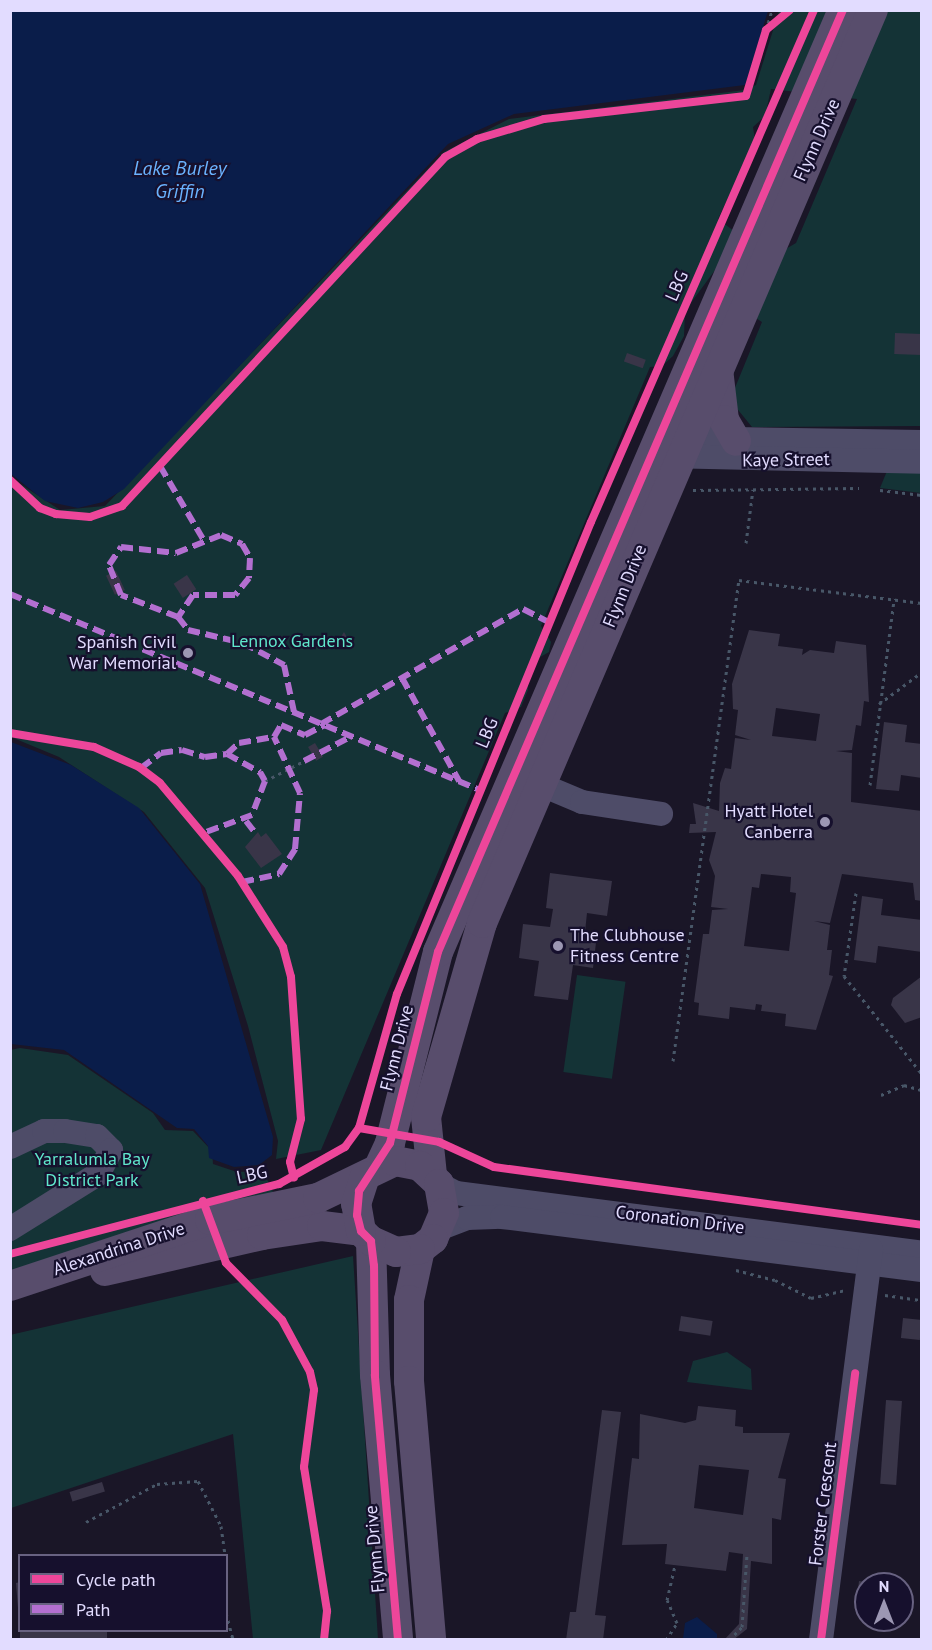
<!DOCTYPE html>
<html>
<head>
<meta charset="utf-8">
<style>
	body { margin:0 }
	#map { position:relative; width:932px; height:1650px; overflow:hidden; background:#1a1627; font-family:"PT Sans",sans-serif }
	div>[style] { position:absolute }
	[style*='--x'] { left:calc(var(--x)*1px); top:calc(var(--y)*1px); width:calc(var(--w)*1px); rotate:calc(var(--a)*1deg) }
	.green>* { inset:0; background:#143336; transform-origin:0 0 }
	.water>* { inset:0; background:#0a1d4a }
	.building>* { inset:0; background:#393548; transform-origin:0 0 }
	.path>* { height:3px; margin-top:-1.5px; transform-origin:0; background:repeating-linear-gradient(90deg,#485768 0 3px,transparent 0 7.5px) }
	.minor>* { height:24px; margin:-12px; padding:0 12px; transform-origin:12px; border-radius:12px; background:#4e4c68 }
	.major>* { height:30px; margin:-15px; padding:0 15px; transform-origin:15px; border-radius:15px; background:#584d6c }
	.quiet>* { height:6px; margin-top:-3px; transform-origin:0; background:repeating-linear-gradient(90deg,#b36fd0 0 12px,transparent 0 18px) }
	.cycleway>* { height:8px; margin:-4px; padding:0 4px; transform-origin:4px; border-radius:4px; background:#ed469a }
	.dots>* { width:16px; height:16px; translate:-50% -50%; box-sizing:border-box; border:3px solid #16102d; border-radius:50% }
	span { translate:-50% -50%; white-space:nowrap; text-align:center; line-height:1.15; -webkit-text-stroke:4.5px #16102d; paint-order:stroke }
	.street-label { font-size:18px; color:#e2dcff }
	.park-label { font-size:18px; color:#60e7cc }
	.poi-label { font-size:18px; color:#e2dcff }
	.right { translate:-100% -50%; text-align:right }
	.left { translate:0 -50%; text-align:left }
	.water-label { font-size:20px; color:#6ab3ff; font-style:italic }
	.frame { position:absolute; inset:0; border:12px solid #e2dcff; pointer-events:none }
	.legend { position:absolute; left:18px; top:1554px; width:210px; height:78px; box-sizing:border-box; background:#16102d; border:2px solid #686281; margin:0; padding:8px 10px; list-style:none; font-size:18px; color:#e2dcff }
	.legend li { display:flex; align-items:center; gap:12px; height:30px }
	.legend b { width:30px; border:2px solid #686281 }
	.north { position:absolute; left:854px; top:1572px; width:60px; height:60px; box-sizing:border-box; background:#16102d; border:2px solid #686281; border-radius:50%; rotate:0deg; font-size:16px; font-weight:700; line-height:24px; text-align:center; color:#e2dcff }
	.north::after { content:''; display:block; margin:auto; width:21px; height:27px; background:#9c97b3; clip-path:polygon(50% 0,100% 100%,50% 72%,0 100%) }
</style>
</head>
<body>
<div id="map">
	<div class="green">
		<div style="clip-path:polygon(779px 11px,921px 11px,921px 426px,752px 427px,730px 400px,762px 322px,754px 317px,784px 250px,796px 243px,857px 99px,771px 89px,765px 116px,753px 127px,755px 140px,718px 219px,734px 231px,729px 251px,685px 311px,684px 336px,673px 356px,662px 366px,650px 367px,541px 626px,551px 642px,549px 652px,528px 664px,528px 690px,521px 707px,505px 713px,321px 1150px,276px 1159px,278px 1141px,248px 1026px,205px 888px,144px 812px,59px 757px,11px 737px,10px 477px,60px 510px,105px 506px,444px 152px,509px 119px,745px 90px,756px 85px)"></div>
		<div style="clip-path:polygon(921px 467px,921px 493px,880px 488px,887px 471px)"></div>
		<div style="left:577px;top:975px;width:49px;height:98px;rotate:8deg"></div>
		<div style="clip-path:polygon(20px 1048px,68px 1055px,153px 1113px,165px 1130px,193px 1131px,212px 1151px,213px 1164px,237px 1172px,263px 1171px,276px 1198px,11px 1282px,10px 1050px)"></div>
		<div style="clip-path:polygon(353px 1256px,378px 1639px,253px 1639px,233px 1434px,11px 1508px,10px 1335px)"></div>
		<div style="clip-path:polygon(727px 1352px,751px 1369px,752px 1390px,687px 1382px,693px 1361px)"></div>
	</div>
	<div class="water">
		<div style="clip-path:polygon(10px 11px,11px 10px,768px 11px,745px 85px,514px 114px,448px 144px,124px 489px,103px 502px,78px 508px,45px 501px,11px 474px)"></div>
		<div style="clip-path:polygon(11px 742px,71px 765px,139px 808px,200px 884px,273px 1137px,272px 1155px,259px 1165px,234px 1167px,209px 1158px,208px 1146px,194px 1129px,177px 1128px,64px 1050px,11px 1044px)"></div>
		<div style="clip-path:polygon(697px 1617px,717px 1634px,717px 1639px,683px 1639px,685px 1623px)"></div>
	</div>
	<div class="building">
		<div style="left:895px;top:333px;width:27px;height:21px;rotate:2deg"></div>
		<div style="left:627px;top:353px;width:20px;height:9px;rotate:20deg"></div>
		<div style="left:116px;top:571px;width:21px;height:11px;rotate:65deg"></div>
		<div style="left:187px;top:575px;width:17px;height:16px;rotate:57deg"></div>
		<div style="clip-path:polygon(evenodd,749px 630px,780px 634px,778px 646px,803px 649px,802px 655px,810px 650px,834px 653px,836px 641px,866px 645px,869px 702px,864px 701px,861px 726px,856px 725px,852px 750px,836px 751px,852px 753px,851px 802px,922px 811px,922px 901px,915px 900px,913px 883px,842px 874px,830px 923px,814px 921px,830px 925px,827px 950px,832px 950px,829px 975px,833px 976px,816px 1030px,785px 1026px,786px 1014px,761px 1011px,762px 1005px,756px 1004px,755px 1010px,730px 1007px,729px 1019px,698px 1015px,699px 1003px,694px 1002px,703px 934px,709px 934px,712px 910px,728px 909px,711px 907px,715px 876px,709px 860px,716px 832px,689px 833px,690px 824px,696px 824px,693px 803px,719px 811px,720px 783px,725px 768px,731px 769px,735px 738px,751px 740px,735px 735px,738px 710px,733px 709px,732px 684px,749px 630px,776px 708px,820px 714px,816px 741px,772px 736px,776px 708px,749px 630px,761px 874px,791px 877px,790px 892px,796px 893px,789px 951px,744px 946px,752px 887px,759px 888px,761px 874px)"></div>
		<div style="clip-path:polygon(344px 632px,348px 639px,344px 642px,339px 640px)"></div>
		<div style="clip-path:polygon(884px 722px,907px 725px,905px 742px,922px 744px,922px 778px,901px 775px,899px 791px,876px 789px)"></div>
		<div style="left:315px;top:743px;width:16px;height:8px;rotate:60deg"></div>
		<div style="clip-path:polygon(258px 832px,261px 837px,266px 833px,282px 854px,261px 868px,245px 847px)"></div>
		<div style="clip-path:polygon(550px 873px,612px 881px,607px 916px,587px 913px,585px 932px,597px 934px,593px 968px,573px 965px,568px 1000px,534px 996px,539px 961px,519px 958px,523px 924px,550px 927px,553px 909px,546px 908px)"></div>
		<div style="clip-path:polygon(862px 896px,883px 899px,881px 915px,922px 920px,922px 952px,878px 946px,876px 963px,854px 960px)"></div>
		<div style="clip-path:polygon(922px 976px,922px 1017px,905px 1023px,891px 1005px,893px 998px)"></div>
		<div style="left:681px;top:1316px;width:32px;height:15px;rotate:9deg"></div>
		<div style="left:903px;top:1318px;width:19px;height:20px;rotate:6deg"></div>
		<div style="left:886px;top:1400px;width:16px;height:84px;rotate:4deg"></div>
		<div style="clip-path:polygon(evenodd,698px 1406px,736px 1410px,735px 1426px,743px 1427px,743px 1433px,790px 1433px,778px 1478px,786px 1479px,781px 1520px,772px 1518px,772px 1564px,751px 1561px,747px 1629px,733px 1640px,724px 1640px,739px 1624px,743px 1554px,729px 1552px,726px 1571px,665px 1564px,667px 1544px,622px 1545px,632px 1458px,639px 1459px,640px 1414px,685px 1423px,696px 1420px,698px 1406px,699px 1465px,749px 1470px,743px 1515px,694px 1508px,699px 1465px)"></div>
		<div style="clip-path:polygon(602px 1410px,621px 1412px,595px 1615px,606px 1616px,603px 1640px,566px 1640px,570px 1612px,576px 1612px)"></div>
		<div style="left:102px;top:1482px;width:10px;height:34px;rotate:73deg"></div>
		<div style="clip-path:polygon(859px 1581px,874px 1583px,866px 1584px,866px 1600px,857px 1598px)"></div>
		<div style="clip-path:polygon(20px 1582px,20px 1608px,18px 1608px,16px 1583px)"></div>
		<div style="left:20px;top:1630px;width:87px;height:10px"></div>
	</div>
	<div class="path">
		<div style="--x:766;--y:30;--w:21;--a:-73"></div>
		<div style="--x:693;--y:490;--w:166;--a:-0.7"></div>
		<div style="--x:880;--y:490;--w:42;--a:6.8"></div>
		<div style="--x:746;--y:543;--w:54;--a:-82.6"></div>
		<div style="--x:879;--y:704;--w:54;--a:-36.7"></div>
		<div style="--x:265;--y:781;--w:44;--a:-27.1"></div>
		<div style="--x:870;--y:785;--w:188;--a:-82.6"></div>
		<div style="--x:856;--y:893;--w:84;--a:98.2"></div>
		<div style="--x:844;--y:976;--w:125;--a:51.5"></div>
		<div style="--x:673;--y:1061;--w:486;--a:-82.2"></div>
		<div style="--x:739;--y:580;--w:184;--a:7.2"></div>
		<div style="--x:881;--y:1095;--w:25;--a:-23"></div>
		<div style="--x:904;--y:1085;--w:19;--a:16"></div>
		<div style="--x:736;--y:1270;--w:40;--a:14.4"></div>
		<div style="--x:775;--y:1280;--w:40;--a:26.6"></div>
		<div style="--x:811;--y:1298;--w:35;--a:-13"></div>
		<div style="--x:885;--y:1295;--w:37;--a:8"></div>
		<div style="--x:86;--y:1522;--w:81;--a:-28.2"></div>
		<div style="--x:157;--y:1484;--w:41;--a:-4.2"></div>
		<div style="--x:198;--y:1481;--w:51;--a:62.9"></div>
		<div style="--x:221;--y:1526;--w:30;--a:82"></div>
		<div style="--x:226;--y:1613;--w:28;--a:75"></div>
		<div style="--x:666;--y:1640;--w:20;--a:-57"></div>
		<div style="--x:677;--y:1623;--w:25;--a:-113"></div>
		<div style="--x:667;--y:1600;--w:35;--a:-77"></div>
		<div style="--x:729;--y:1640;--w:18;--a:-45"></div>
		<div style="--x:742;--y:1627;--w:73;--a:-86.1"></div>
	</div>
	<div class="minor">
		<div style="--x:673;--y:438;--w:249;--a:0.9"></div>
		<div style="--x:664;--y:456;--w:258;--a:1.3"></div>
		<div style="--x:525;--y:778;--w:62;--a:22.8"></div>
		<div style="--x:582;--y:802;--w:80;--a:8.6"></div>
		<div style="--x:10;--y:1147;--w:38;--a:-25"></div>
		<div style="--x:44;--y:1131;--w:21;--a:0"></div>
		<div style="--x:65;--y:1131;--w:32;--a:9"></div>
		<div style="--x:97;--y:1136;--w:20;--a:45"></div>
		<div style="--x:111;--y:1150;--w:27;--a:118"></div>
		<div style="--x:98;--y:1174;--w:104;--a:148"></div>
		<div style="--x:439;--y:1184;--w:19;--a:28"></div>
		<div style="--x:456;--y:1193;--w:470;--a:7.3"></div>
		<div style="--x:441;--y:1228;--w:28;--a:-21"></div>
		<div style="--x:467;--y:1218;--w:35;--a:-2"></div>
		<div style="--x:502;--y:1217;--w:423;--a:7.2"></div>
		<div style="--x:821;--y:1640;--w:394;--a:-82.7"></div>
	</div>
	<div class="major">
		<div style="--x:718;--y:369;--w:51;--a:83.3"></div>
		<div style="--x:724;--y:420;--w:24;--a:60"></div>
		<div style="--x:379;--y:1167;--w:26;--a:-65"></div>
		<div style="--x:390;--y:1143;--w:197;--a:-75.9"></div>
		<div style="--x:438;--y:952;--w:1025;--a:-66.74"></div>
		<div style="--x:432;--y:1175;--w:58;--a:-95.9"></div>
		<div style="--x:426;--y:1117;--w:202;--a:-73.9"></div>
		<div style="--x:482;--y:923;--w:993;--a:-66.82"></div>
		<div style="--x:371;--y:1241;--w:134;--a:88.3"></div>
		<div style="--x:375;--y:1375;--w:266;--a:85"></div>
		<div style="--x:420;--y:1249;--w:52;--a:102.2"></div>
		<div style="--x:409;--y:1300;--w:81;--a:90"></div>
		<div style="--x:409;--y:1381;--w:260;--a:85.1"></div>
		<div style="--x:105;--y:1271;--w:161;--a:-12.9"></div>
		<div style="--x:262;--y:1235;--w:61;--a:-8.5"></div>
		<div style="--x:322;--y:1226;--w:39;--a:7"></div>
		<div style="--x:10;--y:1286;--w:211;--a:-18.3"></div>
		<div style="--x:210;--y:1220;--w:110;--a:-11.5"></div>
		<div style="--x:318;--y:1198;--w:85;--a:-25.7"></div>
		<div style="--x:395;--y:1161;--w:25;--a:11"></div>
		<div style="--x:420;--y:1166;--w:26;--a:43"></div>
		<div style="--x:439;--y:1184;--w:29;--a:80"></div>
		<div style="--x:444;--y:1213;--w:28;--a:113"></div>
		<div style="--x:433;--y:1239;--w:16;--a:142"></div>
		<div style="--x:420;--y:1249;--w:24;--a:173"></div>
		<div style="--x:396;--y:1252;--w:27;--a:-156"></div>
		<div style="--x:371;--y:1241;--w:14;--a:-135"></div>
		<div style="--x:361;--y:1231;--w:27;--a:-100"></div>
		<div style="--x:356;--y:1204;--w:29;--a:-72"></div>
	</div>
	<div class="quiet">
		<div style="--x:160;--y:466;--w:85;--a:59.5"></div>
		<div style="--x:221;--y:535;--w:23;--a:23"></div>
		<div style="--x:242;--y:544;--w:16;--a:60"></div>
		<div style="--x:250;--y:558;--w:20;--a:93"></div>
		<div style="--x:249;--y:578;--w:22;--a:129"></div>
		<div style="--x:235;--y:595;--w:42;--a:180"></div>
		<div style="--x:193;--y:595;--w:27;--a:124"></div>
		<div style="--x:178;--y:617;--w:61;--a:-158.9"></div>
		<div style="--x:121;--y:595;--w:32;--a:-112"></div>
		<div style="--x:109;--y:565;--w:22;--a:-56"></div>
		<div style="--x:121;--y:547;--w:55;--a:6.2"></div>
		<div style="--x:176;--y:553;--w:48;--a:-21.8"></div>
		<div style="--x:10;--y:594;--w:509;--a:22.64"></div>
		<div style="--x:178;--y:617;--w:16;--a:52"></div>
		<div style="--x:188;--y:630;--w:57;--a:13.3"></div>
		<div style="--x:243;--y:643;--w:47;--a:28.2"></div>
		<div style="--x:284;--y:665;--w:48;--a:78"></div>
		<div style="--x:402;--y:678;--w:118;--a:61"></div>
		<div style="--x:321;--y:724;--w:232;--a:-29.7"></div>
		<div style="--x:523;--y:609;--w:29;--a:27"></div>
		<div style="--x:227;--y:754;--w:16;--a:-43"></div>
		<div style="--x:239;--y:743;--w:36;--a:-10"></div>
		<div style="--x:304;--y:761;--w:54;--a:-27.5"></div>
		<div style="--x:141;--y:768;--w:25;--a:-37"></div>
		<div style="--x:161;--y:753;--w:21;--a:-8"></div>
		<div style="--x:182;--y:750;--w:24;--a:17"></div>
		<div style="--x:205;--y:757;--w:22;--a:-8"></div>
		<div style="--x:227;--y:754;--w:38;--a:29"></div>
		<div style="--x:260;--y:772;--w:10;--a:61"></div>
		<div style="--x:265;--y:781;--w:36;--a:111"></div>
		<div style="--x:252;--y:815;--w:52;--a:159.8"></div>
		<div style="--x:246;--y:821;--w:16;--a:52"></div>
		<div style="--x:242;--y:882;--w:38;--a:-12"></div>
		<div style="--x:279;--y:874;--w:30;--a:-57"></div>
		<div style="--x:295;--y:849;--w:56;--a:-84.9"></div>
		<div style="--x:300;--y:793;--w:62;--a:-114.9"></div>
		<div style="--x:274;--y:737;--w:14;--a:-60"></div>
		<div style="--x:281;--y:725;--w:26;--a:23"></div>
		<div style="--x:305;--y:735;--w:22;--a:-27"></div>
	</div>
	<div class="cycleway">
		<div style="--x:10;--y:480;--w:41;--a:43"></div>
		<div style="--x:40;--y:508;--w:17;--a:21"></div>
		<div style="--x:56;--y:514;--w:34;--a:5"></div>
		<div style="--x:90;--y:517;--w:34;--a:-19"></div>
		<div style="--x:122;--y:506;--w:476;--a:-47.2"></div>
		<div style="--x:445;--y:157;--w:37;--a:-29"></div>
		<div style="--x:477;--y:139;--w:70;--a:-16.6"></div>
		<div style="--x:544;--y:119;--w:203;--a:-6.5"></div>
		<div style="--x:746;--y:96;--w:69;--a:-73.1"></div>
		<div style="--x:766;--y:30;--w:31;--a:-40"></div>
		<div style="--x:10;--y:733;--w:85;--a:9.5"></div>
		<div style="--x:94;--y:747;--w:49;--a:24"></div>
		<div style="--x:139;--y:767;--w:26;--a:37"></div>
		<div style="--x:160;--y:783;--w:121;--a:50"></div>
		<div style="--x:238;--y:876;--w:84;--a:57.6"></div>
		<div style="--x:283;--y:947;--w:31;--a:75"></div>
		<div style="--x:291;--y:977;--w:142;--a:86"></div>
		<div style="--x:301;--y:1119;--w:44;--a:104.3"></div>
		<div style="--x:290;--y:1162;--w:16;--a:76"></div>
		<div style="--x:359;--y:1128;--w:81;--a:9.9"></div>
		<div style="--x:439;--y:1142;--w:60;--a:24.4"></div>
		<div style="--x:494;--y:1167;--w:432;--a:7.7"></div>
		<div style="--x:203;--y:1201;--w:66;--a:69.6"></div>
		<div style="--x:226;--y:1263;--w:80;--a:45.5"></div>
		<div style="--x:282;--y:1320;--w:59;--a:61.7"></div>
		<div style="--x:310;--y:1372;--w:18;--a:77"></div>
		<div style="--x:314;--y:1390;--w:78;--a:97.4"></div>
		<div style="--x:304;--y:1467;--w:146;--a:80.9"></div>
		<div style="--x:327;--y:1611;--w:29;--a:96"></div>
		<div style="--x:10;--y:1254;--w:278;--a:-14.6"></div>
		<div style="--x:279;--y:1184;--w:76;--a:-29.3"></div>
		<div style="--x:345;--y:1147;--w:24;--a:-54"></div>
		<div style="--x:359;--y:1128;--w:139;--a:-74.2"></div>
		<div style="--x:397;--y:994;--w:510;--a:-67.66"></div>
		<div style="--x:591;--y:522;--w:558;--a:-66.46"></div>
		<div style="--x:398;--y:1640;--w:266;--a:-95"></div>
		<div style="--x:375;--y:1375;--w:109;--a:-90.5"></div>
		<div style="--x:374;--y:1266;--w:25;--a:-97"></div>
		<div style="--x:371;--y:1241;--w:14;--a:-135"></div>
		<div style="--x:361;--y:1231;--w:16;--a:-104"></div>
		<div style="--x:357;--y:1215;--w:24;--a:-85"></div>
		<div style="--x:359;--y:1191;--w:57;--a:-57.1"></div>
		<div style="--x:390;--y:1143;--w:197;--a:-75.9"></div>
		<div style="--x:438;--y:952;--w:1025;--a:-66.74"></div>
		<div style="--x:821;--y:1640;--w:269;--a:-82.7"></div>
	</div>
	<div class="dots">
		<div style="left:188px;top:653px;background:#9c97b3"></div>
		<div style="left:825px;top:822px;background:#9c97b3"></div>
		<div style="left:558px;top:946px;background:#9c97b3"></div>
	</div>
	<div class="street-label">
		<span style="left:817px;top:140px;rotate:-66deg">Flynn Drive</span>
		<span style="left:677px;top:286px;rotate:-66deg">LBG</span>
		<span style="left:786px;top:460px;rotate:-1deg">Kaye Street</span>
		<span style="left:625px;top:586px;rotate:-68deg">Flynn Drive</span>
		<span style="left:487px;top:733px;rotate:-68deg">LBG</span>
		<span style="left:397px;top:1048px;rotate:-76deg">Flynn Drive</span>
		<span style="left:252px;top:1175px;rotate:-12deg">LBG</span>
		<span style="left:680px;top:1220px;rotate:7deg">Coronation Drive</span>
		<span style="left:119px;top:1249px;rotate:-18deg">Alexandrina Drive</span>
		<span style="left:823px;top:1504px;rotate:-83deg">Forster Crescent</span>
		<span style="left:375px;top:1549px;rotate:-95deg">Flynn Drive</span>
	</div>
	<div class="park-label">
		<span style="left:292px;top:641px">Lennox Gardens</span>
		<span style="left:92px;top:1170px">Yarralumla Bay<br>District Park</span>
	</div>
	<div class="poi-label">
		<span class="right" style="left:176px;top:653px">Spanish Civil<br>War Memorial</span>
		<span class="right" style="left:813px;top:822px">Hyatt Hotel<br>Canberra</span>
		<span class="left" style="left:570px;top:946px">The Clubhouse<br>Fitness Centre</span>
	</div>
	<div class="water-label">
		<span style="left:180px;top:180px">Lake Burley<br>Griffin</span>
	</div>
	<div class="frame"></div>
	<ul class="legend">
	<li><b style="height:8px;background:#ed469a"></b>Cycle path</li>
	<li><b style="height:8px;background:#b36fd0"></b>Path</li>
	</ul>
	<div class="north">N</div>
</div>
</body>
</html>
